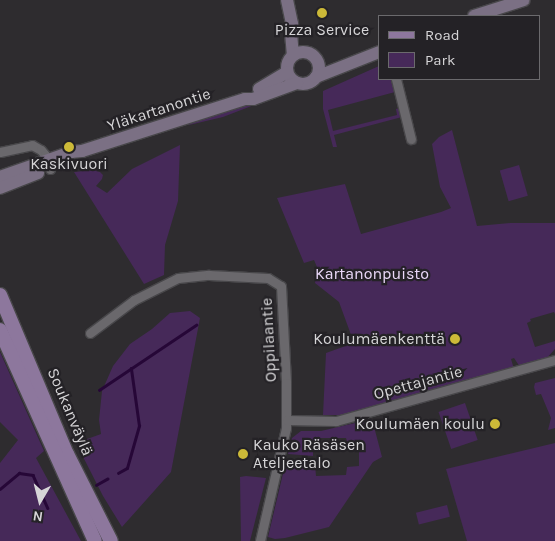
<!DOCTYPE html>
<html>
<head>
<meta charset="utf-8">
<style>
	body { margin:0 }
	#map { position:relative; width:555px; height:541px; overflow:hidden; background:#2e2c2f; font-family:Karla,sans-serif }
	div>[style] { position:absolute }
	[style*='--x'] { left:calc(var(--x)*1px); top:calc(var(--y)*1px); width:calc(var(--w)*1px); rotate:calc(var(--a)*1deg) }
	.green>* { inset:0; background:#462959; transform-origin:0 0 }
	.stream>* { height:2.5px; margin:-1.25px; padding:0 1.25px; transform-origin:1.25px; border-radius:1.25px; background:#260737 }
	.roads { filter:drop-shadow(1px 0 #48474a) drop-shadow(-1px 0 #48474a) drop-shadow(0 1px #48474a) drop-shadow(0 -1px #48474a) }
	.street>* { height:9px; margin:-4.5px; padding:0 4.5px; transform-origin:4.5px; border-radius:4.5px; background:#6a686c }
	.secondary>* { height:12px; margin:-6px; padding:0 6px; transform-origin:6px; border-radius:6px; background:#7b7084 }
	.secondary>.ring { margin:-6px; padding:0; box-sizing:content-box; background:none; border:12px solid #7b7084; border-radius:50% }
	.primary>* { height:14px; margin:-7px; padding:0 7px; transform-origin:7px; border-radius:7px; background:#8d779d }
	.dots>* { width:14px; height:14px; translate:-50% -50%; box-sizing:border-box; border:2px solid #242226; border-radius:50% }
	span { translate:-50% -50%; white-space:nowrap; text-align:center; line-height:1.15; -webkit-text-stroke:4.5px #242226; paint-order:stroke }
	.poi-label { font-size:16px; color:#d6d5d7 }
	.right { translate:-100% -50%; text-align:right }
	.left { translate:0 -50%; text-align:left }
	.street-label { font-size:16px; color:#d6d5d7 }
	.park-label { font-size:16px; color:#ead8f8 }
	.legend { position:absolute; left:378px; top:15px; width:162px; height:65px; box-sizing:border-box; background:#242226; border:1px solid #6b6a6d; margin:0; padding:6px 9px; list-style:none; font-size:15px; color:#d6d5d7 }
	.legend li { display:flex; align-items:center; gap:10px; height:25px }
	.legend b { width:25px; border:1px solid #6b6a6d }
	.north { position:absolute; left:15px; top:476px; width:50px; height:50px; -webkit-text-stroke:4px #242226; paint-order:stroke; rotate:188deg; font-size:14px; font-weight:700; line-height:20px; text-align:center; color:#d6d5d7 }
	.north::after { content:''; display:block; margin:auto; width:18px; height:22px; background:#d6d5d7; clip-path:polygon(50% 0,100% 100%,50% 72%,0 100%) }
</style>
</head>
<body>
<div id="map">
	<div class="green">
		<div style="clip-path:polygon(379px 66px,379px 79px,391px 79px,395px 92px,328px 110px,333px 131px,397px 115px,396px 109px,399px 108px,402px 117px,334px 135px,337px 147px,333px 147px,323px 109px,323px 91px)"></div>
		<div style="clip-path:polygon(280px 95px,223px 117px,189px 125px,191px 120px)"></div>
		<div style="clip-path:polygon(452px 130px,477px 226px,510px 223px,555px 223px,555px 314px,554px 312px,530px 319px,531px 321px,527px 323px,535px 347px,555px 341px,555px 349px,544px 361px,520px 367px,514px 358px,511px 359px,514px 369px,344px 415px,323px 415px,326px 353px,354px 343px,339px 302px,315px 283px,317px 267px,314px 260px,304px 263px,277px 198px,345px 184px,361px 234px,441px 212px,451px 208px,440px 187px,432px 144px,439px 137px)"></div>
		<div style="clip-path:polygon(180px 145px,178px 201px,165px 245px,164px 275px,144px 284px,74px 172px,94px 170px,100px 172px,103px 175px,102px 179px,96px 186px,107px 193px,132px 169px)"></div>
		<div style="left:519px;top:165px;width:32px;height:20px;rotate:74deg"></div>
		<div style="clip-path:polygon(190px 311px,200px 318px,171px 472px,122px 527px,103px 496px,76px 443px,101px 434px,99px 420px,102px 391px,113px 366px,130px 344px,152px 329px,170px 313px)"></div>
		<div style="clip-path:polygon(0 352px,44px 451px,36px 458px,81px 541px,0 541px,0 463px,18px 440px,0 422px)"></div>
		<div style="clip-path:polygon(555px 378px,555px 428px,548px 430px,551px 418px,541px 394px,536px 395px,534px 387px,535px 383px)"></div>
		<div style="left:465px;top:403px;width:39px;height:28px;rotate:71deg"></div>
		<div style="clip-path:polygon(372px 419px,382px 457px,373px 462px,329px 527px,285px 538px,275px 539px,268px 537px,286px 461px,315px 464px,316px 476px,346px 475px,347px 467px,359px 466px,359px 450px,350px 451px,346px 438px,321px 438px,321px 444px,313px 445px,313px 456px,288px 454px,292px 438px,301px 431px,321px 431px)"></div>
		<div style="clip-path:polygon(555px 443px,555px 541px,467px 541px,446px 469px)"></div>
		<div style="clip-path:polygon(246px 476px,266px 478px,250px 541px,241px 541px,240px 477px)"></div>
		<div style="left:447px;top:505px;width:12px;height:32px;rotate:76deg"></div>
	</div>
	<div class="stream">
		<div style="--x:99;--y:390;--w:117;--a:-33.8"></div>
		<div style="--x:118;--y:473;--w:10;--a:-29"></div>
		<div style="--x:127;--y:468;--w:44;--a:-74.1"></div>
		<div style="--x:139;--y:426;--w:58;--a:-98"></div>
		<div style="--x:96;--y:485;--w:13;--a:-29"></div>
		<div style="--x:0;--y:489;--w:25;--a:-40"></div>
		<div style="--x:19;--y:473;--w:14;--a:8"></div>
		<div style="--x:33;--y:475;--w:36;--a:66"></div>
	</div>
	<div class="roads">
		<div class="street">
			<div style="--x:396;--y:79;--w:62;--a:76"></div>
			<div style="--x:0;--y:152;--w:33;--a:-12"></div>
			<div style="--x:32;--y:145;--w:10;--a:29"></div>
			<div style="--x:41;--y:150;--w:6;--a:51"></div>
			<div style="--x:45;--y:155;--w:15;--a:70"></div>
			<div style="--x:90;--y:333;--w:55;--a:-36.9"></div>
			<div style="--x:134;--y:300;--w:49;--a:-26.6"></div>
			<div style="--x:178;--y:278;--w:31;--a:-6"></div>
			<div style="--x:209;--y:275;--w:59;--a:2.9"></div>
			<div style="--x:268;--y:278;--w:15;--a:32"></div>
			<div style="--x:281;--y:286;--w:97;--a:87"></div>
			<div style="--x:286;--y:383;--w:45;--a:90"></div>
			<div style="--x:286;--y:428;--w:116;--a:103"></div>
			<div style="--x:287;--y:420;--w:49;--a:1.2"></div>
			<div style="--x:336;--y:421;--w:227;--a:-15.6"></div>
		</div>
		<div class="secondary">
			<div style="--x:287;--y:0;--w:25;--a:78"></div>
			<div style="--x:292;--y:24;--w:9;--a:96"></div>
			<div style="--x:291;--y:33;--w:22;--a:85"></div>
			<div style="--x:474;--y:16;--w:52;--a:-17.7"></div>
			<div class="ring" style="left:287px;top:52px;width:20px;height:20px"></div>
			<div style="--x:316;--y:77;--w:68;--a:-21.6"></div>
			<div style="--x:259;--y:89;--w:33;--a:-31"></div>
			<div style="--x:0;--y:177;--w:75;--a:-19.4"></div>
			<div style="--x:71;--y:152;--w:11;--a:-5"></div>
			<div style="--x:82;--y:151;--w:171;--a:-17.7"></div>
			<div style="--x:245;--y:99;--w:8;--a:0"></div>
			<div style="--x:253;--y:99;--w:47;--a:-20"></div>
			<div style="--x:0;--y:188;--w:41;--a:-21.5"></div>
		</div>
		<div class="primary">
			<div style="--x:0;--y:295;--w:173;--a:67.2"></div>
			<div style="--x:67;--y:454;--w:97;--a:63.2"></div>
			<div style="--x:0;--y:330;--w:231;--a:65.8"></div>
		</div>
	</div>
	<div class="dots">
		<div style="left:322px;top:13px;background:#ccb938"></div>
		<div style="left:69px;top:147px;background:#ccb938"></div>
		<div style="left:455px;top:339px;background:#ccb938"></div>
		<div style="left:495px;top:424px;background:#ccb938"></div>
		<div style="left:243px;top:454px;background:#ccb938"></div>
	</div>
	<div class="poi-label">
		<span style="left:322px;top:30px">Pizza Service</span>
		<span style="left:69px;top:164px">Kaskivuori</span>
		<span class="right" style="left:445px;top:339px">Koulumäenkenttä</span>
		<span class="right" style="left:485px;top:424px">Koulumäen koulu</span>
		<span class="left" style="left:253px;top:454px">Kauko Räsäsen<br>Ateljeetalo</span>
	</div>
	<div class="street-label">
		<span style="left:159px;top:110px;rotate:-18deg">Yläkartanontie</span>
		<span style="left:269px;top:340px;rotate:-93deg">Oppilaantie</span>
		<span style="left:418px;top:383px;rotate:-15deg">Opettajantie</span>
		<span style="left:70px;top:412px;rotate:67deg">Soukanväylä</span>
	</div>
	<div class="park-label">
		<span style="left:372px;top:274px">Kartanonpuisto</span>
	</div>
	<ul class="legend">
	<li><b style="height:6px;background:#8d779d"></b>Road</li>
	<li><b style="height:14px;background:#462959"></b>Park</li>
	</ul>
	<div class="north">N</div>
</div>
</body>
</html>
